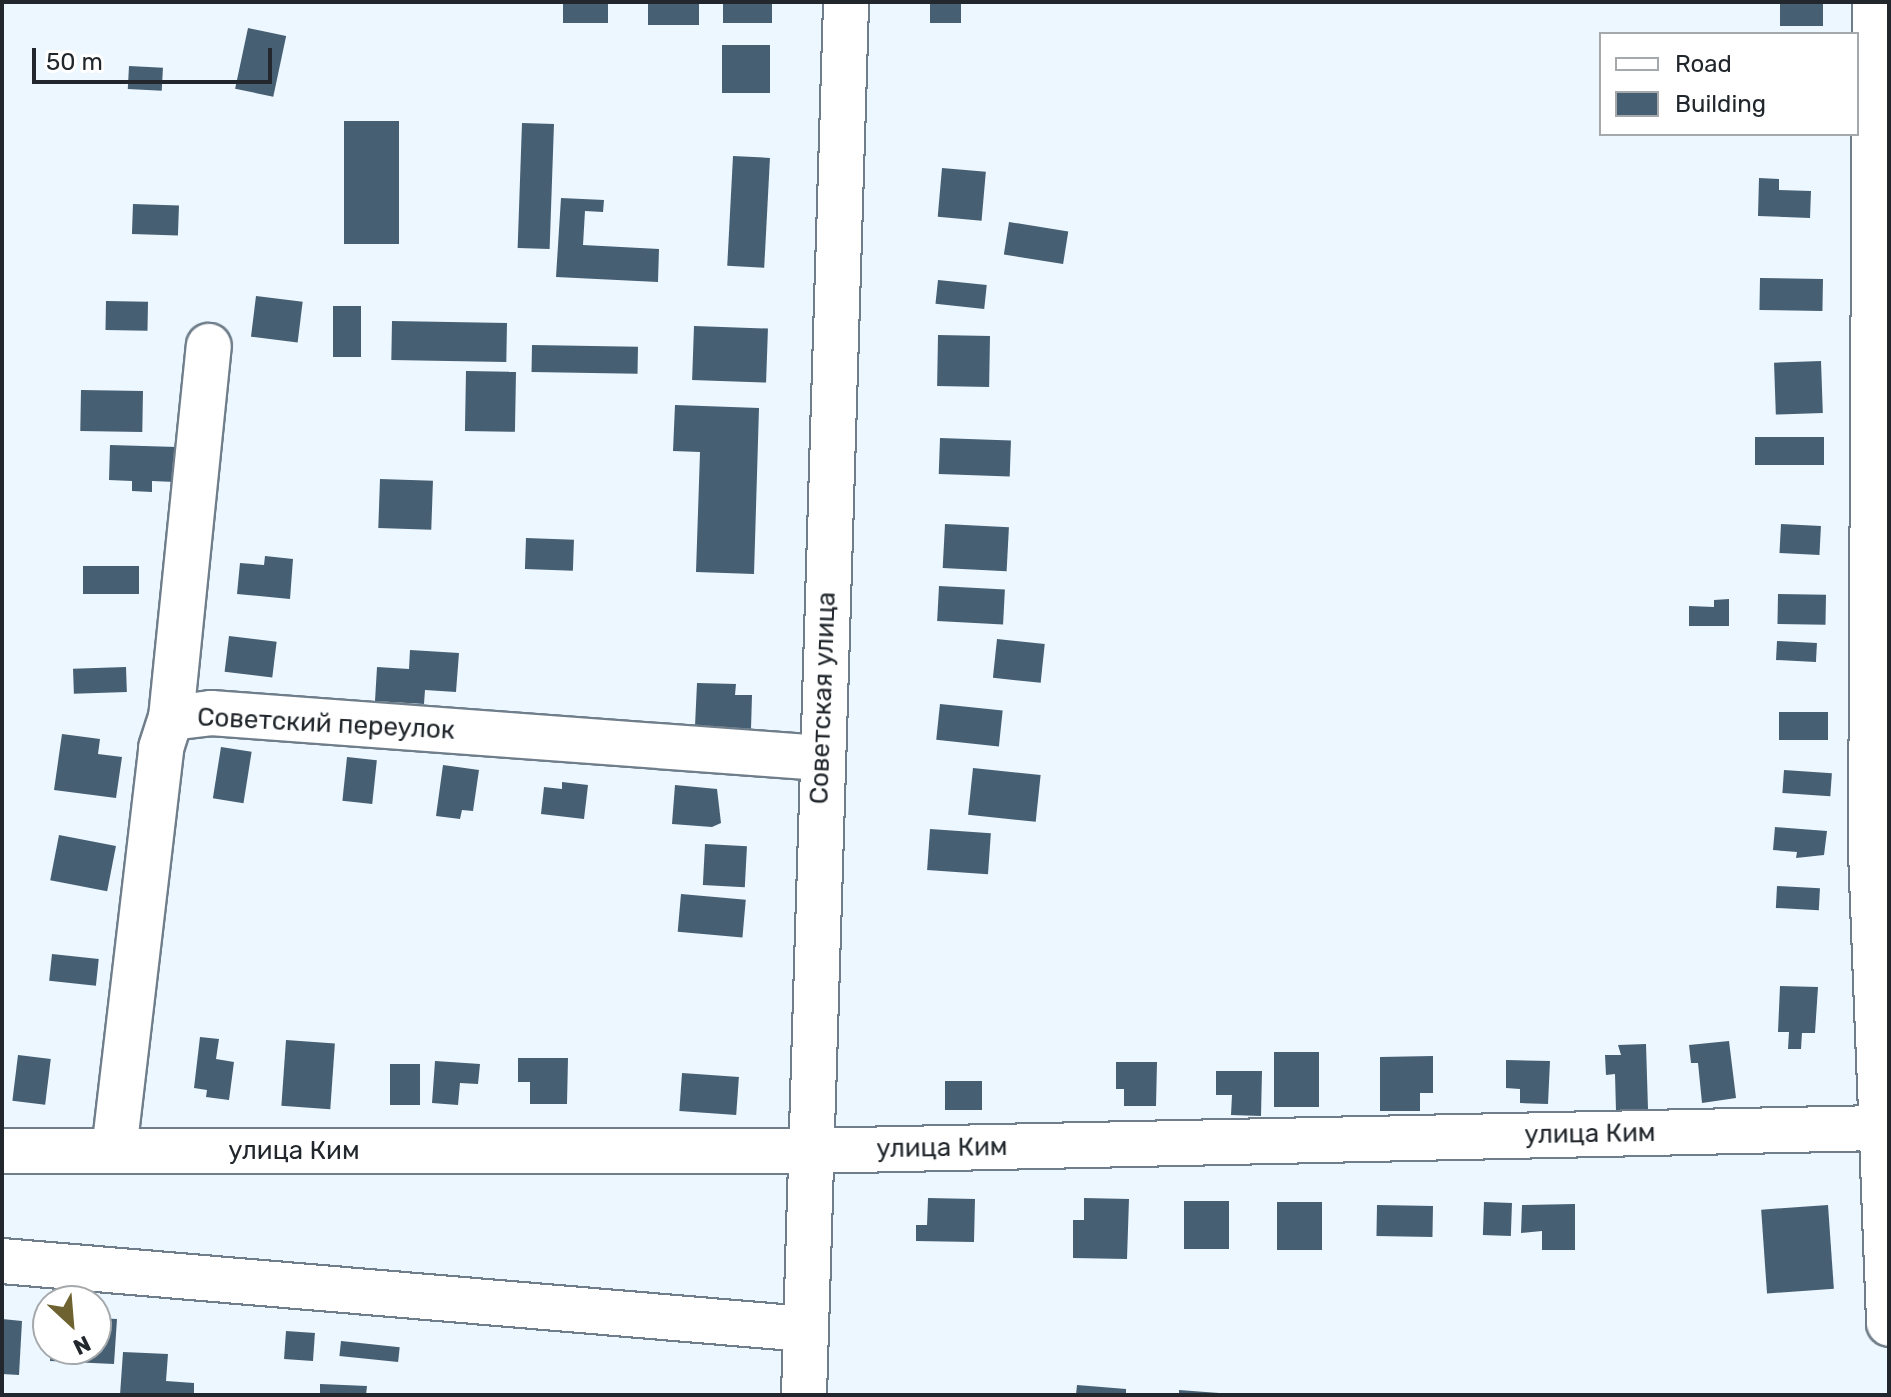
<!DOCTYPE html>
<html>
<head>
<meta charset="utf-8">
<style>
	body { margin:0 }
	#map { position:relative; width:1891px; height:1397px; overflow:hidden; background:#ecf7ff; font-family:Rubik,sans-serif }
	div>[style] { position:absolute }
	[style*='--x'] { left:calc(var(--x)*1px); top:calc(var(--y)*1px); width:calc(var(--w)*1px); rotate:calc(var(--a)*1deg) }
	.building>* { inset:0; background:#465f73; transform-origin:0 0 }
	.roads { filter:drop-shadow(2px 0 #6f7e8a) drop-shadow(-2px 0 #6f7e8a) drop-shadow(0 2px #6f7e8a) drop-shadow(0 -2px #6f7e8a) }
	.minor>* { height:44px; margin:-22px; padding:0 22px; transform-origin:22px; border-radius:22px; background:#fff }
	span { translate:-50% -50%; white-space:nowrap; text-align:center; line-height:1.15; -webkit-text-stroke:8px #fff; paint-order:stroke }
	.street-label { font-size:26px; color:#21272c }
	.frame { position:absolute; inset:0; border:4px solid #21272c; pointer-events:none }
	.legend { position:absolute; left:1599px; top:32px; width:260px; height:104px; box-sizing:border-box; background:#fff; border:2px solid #a6a9ab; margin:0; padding:10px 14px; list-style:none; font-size:24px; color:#21272c }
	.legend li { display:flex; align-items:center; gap:16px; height:40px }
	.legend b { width:40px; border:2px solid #a6a9ab }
	.north { position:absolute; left:32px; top:1285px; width:80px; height:80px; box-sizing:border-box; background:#fff; border:2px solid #a6a9ab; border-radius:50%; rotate:154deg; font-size:22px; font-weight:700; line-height:32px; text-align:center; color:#21272c }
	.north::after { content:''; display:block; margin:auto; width:28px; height:36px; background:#6e6330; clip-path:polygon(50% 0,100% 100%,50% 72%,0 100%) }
	.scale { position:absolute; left:32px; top:48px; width:240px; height:36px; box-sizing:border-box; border:4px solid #21272c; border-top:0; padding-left:10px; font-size:24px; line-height:28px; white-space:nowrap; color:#21272c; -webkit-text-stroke:6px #fff; paint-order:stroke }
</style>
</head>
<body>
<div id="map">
	<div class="building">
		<div style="left:563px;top:2px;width:45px;height:21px"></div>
		<div style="left:648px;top:2px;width:51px;height:23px"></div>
		<div style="left:723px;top:2px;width:49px;height:21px"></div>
		<div style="left:930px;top:2px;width:31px;height:21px"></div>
		<div style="left:1780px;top:2px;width:43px;height:24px"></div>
		<div style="left:248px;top:28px;width:39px;height:62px;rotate:12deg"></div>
		<div style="left:722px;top:45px;width:48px;height:48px"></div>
		<div style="left:129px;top:66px;width:34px;height:23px;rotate:3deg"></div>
		<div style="left:344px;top:121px;width:55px;height:123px"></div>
		<div style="left:522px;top:123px;width:32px;height:125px;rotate:2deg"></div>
		<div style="left:733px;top:156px;width:37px;height:110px;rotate:3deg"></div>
		<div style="left:942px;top:168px;width:44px;height:49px;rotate:5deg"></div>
		<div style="clip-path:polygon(1759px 178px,1779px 179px,1779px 190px,1811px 191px,1810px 218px,1758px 216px)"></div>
		<div style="clip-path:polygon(561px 198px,604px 200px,603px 212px,585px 211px,583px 245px,659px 249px,658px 282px,556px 277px)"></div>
		<div style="left:133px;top:204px;width:46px;height:30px;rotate:2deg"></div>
		<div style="left:1009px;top:222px;width:60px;height:33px;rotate:9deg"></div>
		<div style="left:1760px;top:278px;width:63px;height:32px;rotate:1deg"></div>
		<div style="left:938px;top:280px;width:49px;height:24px;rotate:6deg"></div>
		<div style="left:256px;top:296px;width:47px;height:41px;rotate:7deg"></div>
		<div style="left:106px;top:301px;width:42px;height:29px;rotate:1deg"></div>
		<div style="left:333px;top:306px;width:28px;height:51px"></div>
		<div style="left:392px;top:321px;width:115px;height:39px;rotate:1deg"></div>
		<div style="left:694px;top:326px;width:74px;height:54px;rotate:2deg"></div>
		<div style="left:938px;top:335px;width:52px;height:51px;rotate:1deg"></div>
		<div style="left:532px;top:345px;width:106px;height:27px;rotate:1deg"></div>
		<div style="left:1821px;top:361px;width:52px;height:47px;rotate:88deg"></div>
		<div style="left:466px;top:371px;width:50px;height:60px;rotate:1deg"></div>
		<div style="left:81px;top:390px;width:62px;height:41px;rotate:1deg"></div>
		<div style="clip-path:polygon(675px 405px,759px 408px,754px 574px,696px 572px,700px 452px,673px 451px)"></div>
		<div style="left:1755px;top:437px;width:69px;height:28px"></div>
		<div style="left:940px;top:438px;width:71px;height:36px;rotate:2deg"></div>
		<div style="clip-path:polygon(110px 445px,177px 447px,175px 482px,152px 481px,152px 492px,132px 491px,132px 481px,109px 480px)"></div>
		<div style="left:380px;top:479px;width:53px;height:49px;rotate:2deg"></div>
		<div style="left:945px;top:524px;width:64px;height:44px;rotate:3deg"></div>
		<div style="left:1781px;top:524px;width:40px;height:29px;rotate:3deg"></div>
		<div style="left:526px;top:538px;width:48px;height:31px;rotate:2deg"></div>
		<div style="clip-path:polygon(265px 556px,293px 559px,290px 599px,237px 594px,240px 563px,264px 565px)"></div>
		<div style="left:83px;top:566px;width:56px;height:28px"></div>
		<div style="left:939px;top:586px;width:66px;height:35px;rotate:3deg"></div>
		<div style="left:1778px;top:594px;width:48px;height:30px;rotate:1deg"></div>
		<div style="clip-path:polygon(1729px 599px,1729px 626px,1689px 626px,1689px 606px,1714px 607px,1714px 600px)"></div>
		<div style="left:229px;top:636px;width:48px;height:36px;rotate:7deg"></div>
		<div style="left:997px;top:639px;width:48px;height:39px;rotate:6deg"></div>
		<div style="left:1777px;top:641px;width:40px;height:19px;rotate:3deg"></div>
		<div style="clip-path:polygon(410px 650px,459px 653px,456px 692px,425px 690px,424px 704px,375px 701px,377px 667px,409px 669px)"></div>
		<div style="left:126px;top:667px;width:25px;height:53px;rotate:88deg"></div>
		<div style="clip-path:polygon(697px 683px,736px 684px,735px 695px,752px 695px,751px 729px,695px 726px)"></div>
		<div style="left:940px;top:704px;width:63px;height:36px;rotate:6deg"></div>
		<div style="left:1779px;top:712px;width:49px;height:28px"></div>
		<div style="clip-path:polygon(62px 734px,100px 739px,98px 754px,122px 757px,116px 798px,54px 790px)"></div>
		<div style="left:221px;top:747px;width:31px;height:52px;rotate:9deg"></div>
		<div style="left:347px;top:757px;width:30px;height:44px;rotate:6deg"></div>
		<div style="clip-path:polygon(443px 765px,479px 770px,473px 811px,462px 810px,460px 819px,436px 816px)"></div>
		<div style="left:973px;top:768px;width:68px;height:47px;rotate:6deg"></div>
		<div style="left:1784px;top:770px;width:48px;height:23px;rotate:4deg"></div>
		<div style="clip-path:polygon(562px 782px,588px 785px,584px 819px,541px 814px,544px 787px,562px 789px)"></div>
		<div style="clip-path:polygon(675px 785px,717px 789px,721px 823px,712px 827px,672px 824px)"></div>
		<div style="clip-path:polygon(1775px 827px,1827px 831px,1824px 855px,1796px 858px,1797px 852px,1773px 850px)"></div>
		<div style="left:930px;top:829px;width:61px;height:41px;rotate:4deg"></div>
		<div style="left:59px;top:835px;width:58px;height:46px;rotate:11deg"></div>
		<div style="left:705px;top:844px;width:42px;height:41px;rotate:3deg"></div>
		<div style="left:1777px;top:886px;width:43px;height:22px;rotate:3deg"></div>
		<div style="left:681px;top:894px;width:65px;height:38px;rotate:5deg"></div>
		<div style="left:52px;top:954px;width:47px;height:27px;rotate:6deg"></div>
		<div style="clip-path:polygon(1780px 986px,1818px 987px,1815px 1033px,1802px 1033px,1801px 1049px,1788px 1049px,1789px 1032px,1778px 1032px)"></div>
		<div style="clip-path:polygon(200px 1037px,219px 1039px,216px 1059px,234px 1062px,229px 1100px,206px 1097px,207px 1090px,194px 1088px)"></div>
		<div style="left:286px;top:1040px;width:49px;height:66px;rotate:4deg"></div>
		<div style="clip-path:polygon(1729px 1041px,1736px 1098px,1702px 1103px,1698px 1063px,1691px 1063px,1689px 1045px)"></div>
		<div style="clip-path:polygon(1646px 1044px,1648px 1109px,1616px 1111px,1615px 1074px,1606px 1075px,1605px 1055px,1621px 1055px,1618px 1045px)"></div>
		<div style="left:1274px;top:1052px;width:45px;height:55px"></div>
		<div style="left:18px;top:1055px;width:33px;height:46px;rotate:7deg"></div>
		<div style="clip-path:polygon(1433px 1056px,1433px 1093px,1420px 1093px,1420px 1111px,1380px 1111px,1380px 1057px)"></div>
		<div style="clip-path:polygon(518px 1058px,568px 1058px,567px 1104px,530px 1104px,530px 1082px,518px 1082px)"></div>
		<div style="clip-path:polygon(1506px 1060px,1550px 1061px,1548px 1104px,1520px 1103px,1520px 1089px,1506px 1088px)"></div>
		<div style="clip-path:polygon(435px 1061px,480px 1064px,478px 1084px,460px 1083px,458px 1105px,432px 1103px)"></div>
		<div style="clip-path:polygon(1116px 1062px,1157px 1062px,1156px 1106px,1124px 1106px,1124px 1089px,1116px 1089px)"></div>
		<div style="left:390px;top:1064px;width:30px;height:41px"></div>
		<div style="clip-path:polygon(1216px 1071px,1262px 1071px,1261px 1116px,1231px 1115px,1232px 1095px,1216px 1095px)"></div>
		<div style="left:682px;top:1073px;width:57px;height:38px;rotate:4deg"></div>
		<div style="left:945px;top:1081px;width:37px;height:29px"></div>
		<div style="clip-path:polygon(928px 1198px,975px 1199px,974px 1242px,916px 1241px,916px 1225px,927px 1225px)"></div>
		<div style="clip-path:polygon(1084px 1198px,1129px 1199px,1127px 1259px,1073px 1258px,1073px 1220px,1084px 1220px)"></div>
		<div style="left:1184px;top:1201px;width:45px;height:48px"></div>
		<div style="left:1277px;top:1202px;width:45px;height:48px"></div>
		<div style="left:1484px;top:1202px;width:28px;height:33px;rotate:2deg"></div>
		<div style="clip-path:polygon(1575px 1204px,1575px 1250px,1542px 1250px,1542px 1231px,1521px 1233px,1522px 1205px)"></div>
		<div style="left:1377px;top:1205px;width:56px;height:31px;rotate:1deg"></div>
		<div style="left:1828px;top:1205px;width:84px;height:67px;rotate:86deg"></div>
		<div style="clip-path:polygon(96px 1318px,117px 1319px,114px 1364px,50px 1361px,51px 1349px,96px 1349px)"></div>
		<div style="clip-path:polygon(2px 1319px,22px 1321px,19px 1375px,2px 1374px)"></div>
		<div style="left:286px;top:1331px;width:29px;height:28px;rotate:4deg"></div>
		<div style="left:341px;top:1341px;width:59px;height:15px;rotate:6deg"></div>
		<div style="clip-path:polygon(123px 1352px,168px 1354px,166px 1381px,194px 1383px,194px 1395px,120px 1395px)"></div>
		<div style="clip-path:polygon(320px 1384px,367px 1386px,366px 1395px,320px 1395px)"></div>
		<div style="clip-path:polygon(1077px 1385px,1126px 1389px,1126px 1395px,1076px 1395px)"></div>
		<div style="clip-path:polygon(1179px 1390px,1219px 1393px,1219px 1395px,1179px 1395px)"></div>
	</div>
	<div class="roads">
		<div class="minor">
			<div style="--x:1875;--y:2;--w:849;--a:90.27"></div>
			<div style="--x:1871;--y:851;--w:473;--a:87.8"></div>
			<div style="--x:171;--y:718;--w:374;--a:-84.2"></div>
			<div style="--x:2;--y:1151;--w:806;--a:0"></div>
			<div style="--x:808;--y:1151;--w:1073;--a:-1.23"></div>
			<div style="--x:114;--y:1151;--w:406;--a:-83.3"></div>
			<div style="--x:161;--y:748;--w:32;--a:-72"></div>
			<div style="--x:171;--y:718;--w:40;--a:-7.1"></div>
			<div style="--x:211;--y:713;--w:612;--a:4.22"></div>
			<div style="--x:2;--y:1261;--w:806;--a:4.84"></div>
			<div style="--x:804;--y:1395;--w:1394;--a:-88.27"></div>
		</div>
	</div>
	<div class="street-label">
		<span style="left:823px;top:698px;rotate:-88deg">Советская улица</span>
		<span style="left:326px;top:724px;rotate:3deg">Советский переулок</span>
		<span style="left:1590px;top:1134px;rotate:-1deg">улица Ким</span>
		<span style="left:942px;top:1148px;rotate:-1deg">улица Ким</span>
		<span style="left:294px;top:1151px">улица Ким</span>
	</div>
	<div class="frame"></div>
	<ul class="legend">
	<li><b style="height:10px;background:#fff"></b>Road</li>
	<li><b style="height:22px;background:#465f73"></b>Building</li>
	</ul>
	<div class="north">N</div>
	<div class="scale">50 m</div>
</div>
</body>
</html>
